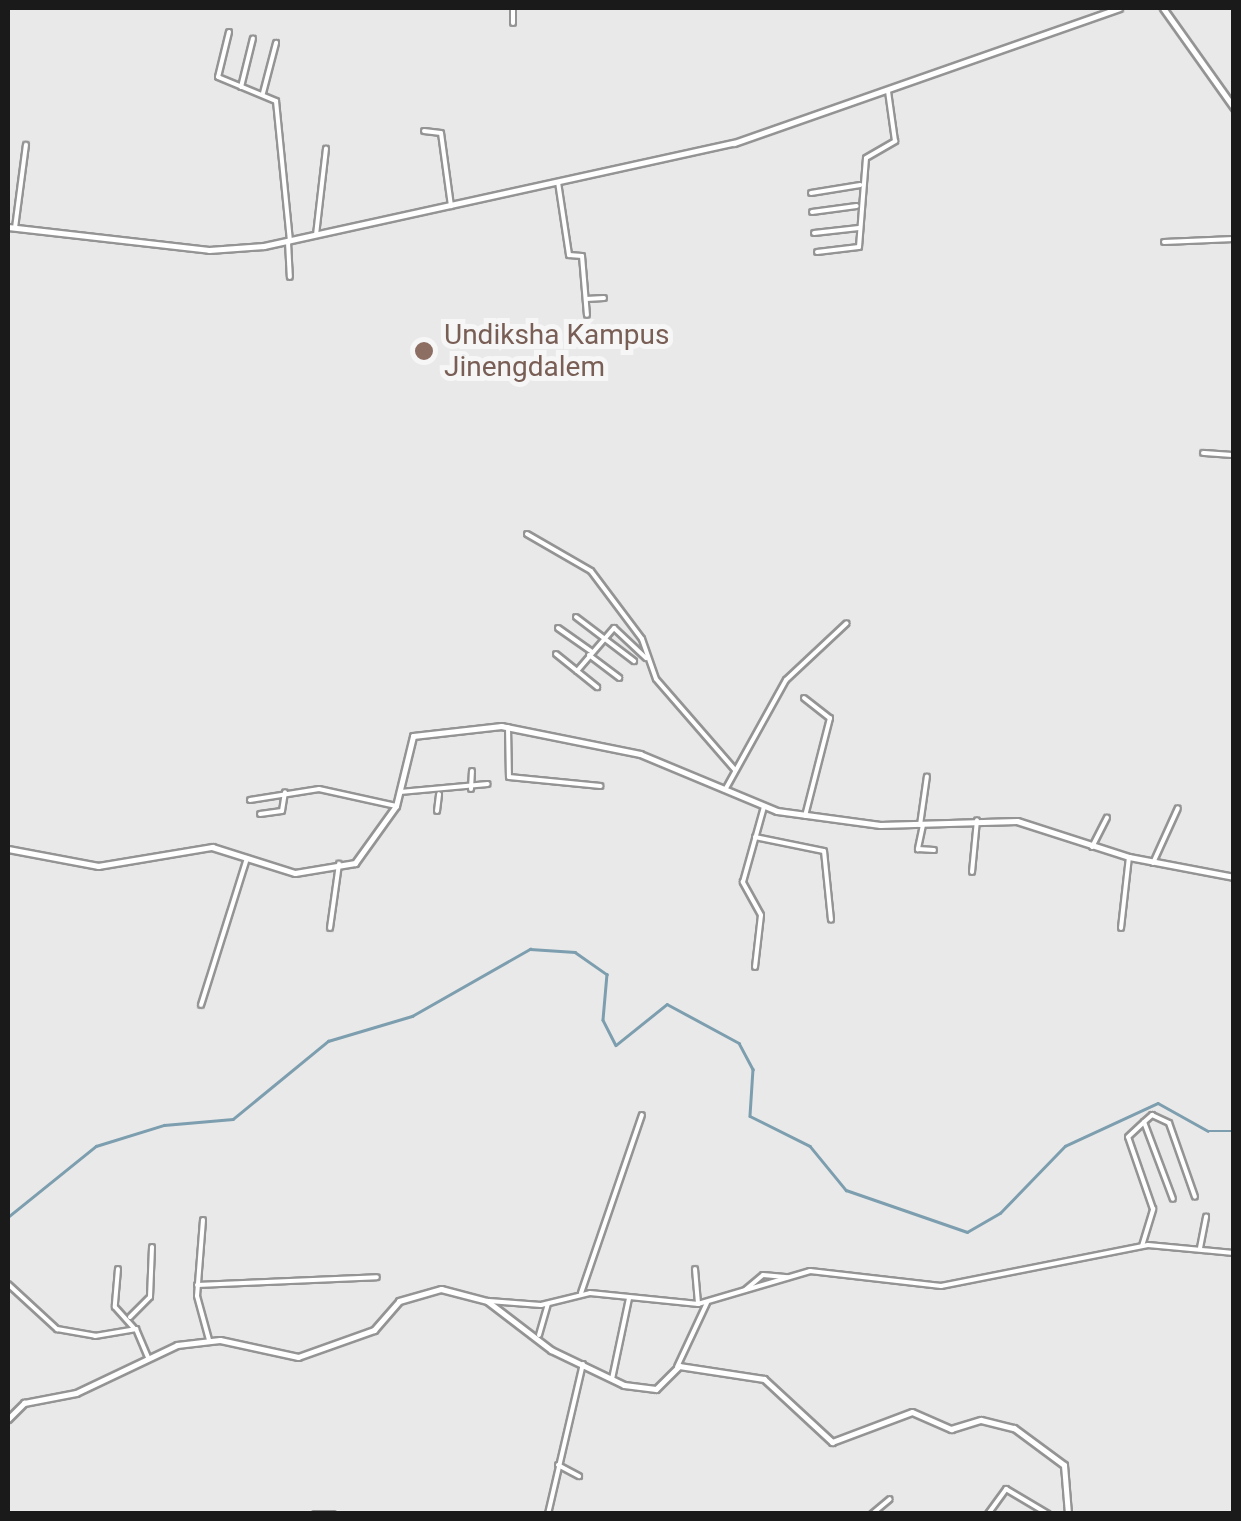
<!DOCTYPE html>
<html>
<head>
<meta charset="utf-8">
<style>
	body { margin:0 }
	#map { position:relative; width:1241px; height:1521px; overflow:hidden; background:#e9e9ea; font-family:Roboto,sans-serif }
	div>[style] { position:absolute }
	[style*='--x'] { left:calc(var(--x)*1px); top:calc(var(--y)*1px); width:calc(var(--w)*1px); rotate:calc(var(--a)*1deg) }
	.stream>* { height:2.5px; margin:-1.25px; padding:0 1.25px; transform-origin:1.25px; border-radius:1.25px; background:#7c9eae }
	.roads { filter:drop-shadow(2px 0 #949495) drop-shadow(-2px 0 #949495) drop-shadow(0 2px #949495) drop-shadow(0 -2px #949495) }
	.minor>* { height:4px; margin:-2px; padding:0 2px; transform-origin:2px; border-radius:2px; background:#fff }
	.tertiary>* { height:5px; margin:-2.5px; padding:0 2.5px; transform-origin:2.5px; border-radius:2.5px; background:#fff }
	.dots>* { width:28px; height:28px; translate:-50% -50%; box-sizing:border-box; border:5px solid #f6f6f7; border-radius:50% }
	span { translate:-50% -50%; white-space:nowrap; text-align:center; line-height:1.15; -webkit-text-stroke:10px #f6f6f7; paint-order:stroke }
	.education-label { font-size:28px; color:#785e54 }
	.left { translate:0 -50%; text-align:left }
	.frame { position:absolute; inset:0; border:10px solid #1a1a1a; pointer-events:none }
</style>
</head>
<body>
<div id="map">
	<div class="stream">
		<div style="--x:8;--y:1217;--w:113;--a:-38.9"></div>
		<div style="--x:96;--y:1146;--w:71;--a:-17.2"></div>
		<div style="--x:164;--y:1125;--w:69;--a:-5"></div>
		<div style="--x:233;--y:1119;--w:123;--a:-39.4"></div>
		<div style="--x:328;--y:1041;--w:88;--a:-16.6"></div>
		<div style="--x:412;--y:1016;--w:136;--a:-29.6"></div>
		<div style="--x:530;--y:949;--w:45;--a:3.8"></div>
		<div style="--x:575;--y:952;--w:39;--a:35"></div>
		<div style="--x:607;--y:974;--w:46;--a:95"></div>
		<div style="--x:603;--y:1020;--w:28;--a:63"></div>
		<div style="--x:616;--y:1045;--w:65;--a:-38.8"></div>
		<div style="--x:667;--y:1004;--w:82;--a:28.4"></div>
		<div style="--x:739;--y:1043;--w:30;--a:62"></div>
		<div style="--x:753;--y:1069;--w:47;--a:93.7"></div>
		<div style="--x:750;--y:1116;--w:67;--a:26.6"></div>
		<div style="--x:810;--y:1146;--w:57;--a:50.7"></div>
		<div style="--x:846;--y:1190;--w:128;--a:19.1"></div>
		<div style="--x:967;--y:1232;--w:38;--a:-30"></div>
		<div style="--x:1000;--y:1213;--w:93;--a:-45.9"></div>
		<div style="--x:1065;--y:1146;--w:102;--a:-24.8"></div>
		<div style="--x:1158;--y:1103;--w:57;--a:29.2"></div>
		<div style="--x:1208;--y:1131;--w:26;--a:0"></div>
	</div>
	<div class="roads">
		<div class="minor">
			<div style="--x:513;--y:8;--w:15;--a:90"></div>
			<div style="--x:229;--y:32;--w:46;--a:103.7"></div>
			<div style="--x:218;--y:77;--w:63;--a:22.5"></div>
			<div style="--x:276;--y:101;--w:141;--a:84.3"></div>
			<div style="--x:241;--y:87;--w:50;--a:-76.2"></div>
			<div style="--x:263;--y:93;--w:52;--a:-75.4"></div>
			<div style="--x:424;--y:131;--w:17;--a:7"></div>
			<div style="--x:441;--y:133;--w:74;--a:82.2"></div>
			<div style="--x:558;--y:182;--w:74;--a:81.4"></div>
			<div style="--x:569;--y:255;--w:13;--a:4"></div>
			<div style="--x:582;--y:256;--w:59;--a:85.2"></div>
			<div style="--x:811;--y:193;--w:50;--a:-9.3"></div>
			<div style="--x:812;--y:212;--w:45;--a:-7.6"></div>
			<div style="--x:15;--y:228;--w:84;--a:-82.5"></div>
			<div style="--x:814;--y:233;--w:45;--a:-6.3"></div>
			<div style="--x:316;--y:235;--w:87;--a:-83.4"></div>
			<div style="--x:288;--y:242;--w:35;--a:87"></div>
			<div style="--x:1164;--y:242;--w:70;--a:-2.5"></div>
			<div style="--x:817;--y:252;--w:42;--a:-6.8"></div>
			<div style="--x:859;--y:247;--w:89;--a:-85.5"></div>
			<div style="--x:866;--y:158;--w:34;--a:-30"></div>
			<div style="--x:895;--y:141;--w:50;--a:-98"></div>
			<div style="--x:586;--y:299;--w:18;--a:-3"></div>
			<div style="--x:1203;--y:453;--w:31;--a:4"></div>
			<div style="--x:527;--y:534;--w:74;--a:30"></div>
			<div style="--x:591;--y:571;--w:85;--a:53.1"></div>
			<div style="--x:642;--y:639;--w:42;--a:70.7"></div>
			<div style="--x:656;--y:679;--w:121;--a:49"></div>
			<div style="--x:576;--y:617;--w:73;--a:37.2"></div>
			<div style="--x:558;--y:628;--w:42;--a:35.2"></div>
			<div style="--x:556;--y:654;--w:53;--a:38.8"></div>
			<div style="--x:589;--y:655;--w:38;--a:37"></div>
			<div style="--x:577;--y:671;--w:57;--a:-49.3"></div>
			<div style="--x:614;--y:628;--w:44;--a:43.2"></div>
			<div style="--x:804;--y:698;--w:33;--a:38"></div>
			<div style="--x:830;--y:718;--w:101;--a:104.3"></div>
			<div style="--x:508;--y:727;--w:50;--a:88.9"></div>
			<div style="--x:509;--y:777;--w:92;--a:5.6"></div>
			<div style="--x:471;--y:789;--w:18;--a:-87"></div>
			<div style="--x:725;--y:790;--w:126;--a:-61"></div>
			<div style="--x:786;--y:680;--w:83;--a:-43.1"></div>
			<div style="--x:400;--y:792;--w:88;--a:-5.2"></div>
			<div style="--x:250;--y:800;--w:70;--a:-9.1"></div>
			<div style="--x:319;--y:789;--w:79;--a:12.4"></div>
			<div style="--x:437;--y:811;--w:17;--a:-83"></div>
			<div style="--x:260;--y:814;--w:22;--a:-8"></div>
			<div style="--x:282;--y:811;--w:19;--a:-81"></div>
			<div style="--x:920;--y:825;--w:49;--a:-81.9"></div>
			<div style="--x:923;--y:825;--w:25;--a:102"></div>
			<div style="--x:918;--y:849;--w:16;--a:4"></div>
			<div style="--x:755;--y:837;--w:70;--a:11.5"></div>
			<div style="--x:824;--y:851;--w:69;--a:84.2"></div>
			<div style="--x:1092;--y:847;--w:33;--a:-63"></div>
			<div style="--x:1153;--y:863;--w:60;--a:-65.6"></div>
			<div style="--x:972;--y:872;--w:52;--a:-84.5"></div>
			<div style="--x:330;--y:928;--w:65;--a:-82"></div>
			<div style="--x:1121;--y:928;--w:71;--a:-83.6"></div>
			<div style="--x:755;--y:967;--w:52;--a:-83.4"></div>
			<div style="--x:761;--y:915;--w:38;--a:-119"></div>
			<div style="--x:743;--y:882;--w:78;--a:-74.4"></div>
			<div style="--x:201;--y:1005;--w:154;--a:-72.6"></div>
			<div style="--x:1144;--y:1122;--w:11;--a:-41"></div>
			<div style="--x:1152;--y:1115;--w:19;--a:25"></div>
			<div style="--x:1169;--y:1123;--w:78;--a:70.6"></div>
			<div style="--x:203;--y:1220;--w:76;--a:94.5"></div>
			<div style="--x:197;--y:1296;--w:46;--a:74.7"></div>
			<div style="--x:1142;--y:1246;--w:39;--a:-73"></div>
			<div style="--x:1153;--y:1209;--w:76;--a:-109.1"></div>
			<div style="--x:1128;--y:1137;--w:22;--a:-43"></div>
			<div style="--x:1144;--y:1122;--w:82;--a:69.4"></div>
			<div style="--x:1200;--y:1248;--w:32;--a:-79"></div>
			<div style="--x:118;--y:1269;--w:38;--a:95"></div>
			<div style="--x:115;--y:1307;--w:28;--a:48"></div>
			<div style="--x:695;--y:1269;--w:35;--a:85"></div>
			<div style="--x:8;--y:1284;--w:67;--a:42.6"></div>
			<div style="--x:57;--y:1329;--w:39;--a:10"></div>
			<div style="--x:95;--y:1336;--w:42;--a:-9.7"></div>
			<div style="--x:136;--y:1329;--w:30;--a:67"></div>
			<div style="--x:197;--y:1285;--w:180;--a:-2.5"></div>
			<div style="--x:745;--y:1290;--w:23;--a:-40"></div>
			<div style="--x:763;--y:1275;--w:25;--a:5"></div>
			<div style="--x:581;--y:1293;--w:188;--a:-71.1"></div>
			<div style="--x:489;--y:1301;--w:52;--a:4.4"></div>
			<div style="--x:541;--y:1305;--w:50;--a:-13.8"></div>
			<div style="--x:590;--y:1293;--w:109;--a:5.8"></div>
			<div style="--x:698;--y:1304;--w:117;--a:-16.4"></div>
			<div style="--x:810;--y:1271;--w:132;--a:6.5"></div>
			<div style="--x:941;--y:1286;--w:211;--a:-11.2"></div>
			<div style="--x:1148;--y:1245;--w:86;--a:5.3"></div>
			<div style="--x:130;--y:1317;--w:28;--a:-45"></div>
			<div style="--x:150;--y:1297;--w:50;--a:-87.7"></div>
			<div style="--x:539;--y:1335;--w:32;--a:-74"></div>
			<div style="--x:677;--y:1367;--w:71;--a:-64.9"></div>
			<div style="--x:612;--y:1379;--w:83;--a:-78.1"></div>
			<div style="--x:558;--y:1465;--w:24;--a:28"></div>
			<div style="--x:315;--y:1514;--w:18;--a:0"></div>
			<div style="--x:548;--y:1514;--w:154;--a:-76.9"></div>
			<div style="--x:872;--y:1514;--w:23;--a:-40"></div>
			<div style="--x:988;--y:1514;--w:31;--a:-54"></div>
			<div style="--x:1006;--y:1489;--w:49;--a:30.8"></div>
		</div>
		<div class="tertiary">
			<div style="--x:1163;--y:8;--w:123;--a:54.6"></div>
			<div style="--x:8;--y:227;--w:202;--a:6.5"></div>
			<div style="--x:209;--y:250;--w:55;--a:-4.2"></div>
			<div style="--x:264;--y:246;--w:481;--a:-12.4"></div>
			<div style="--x:734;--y:143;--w:408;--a:-19.3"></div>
			<div style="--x:8;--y:849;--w:92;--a:10.7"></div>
			<div style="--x:98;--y:866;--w:116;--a:-9.5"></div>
			<div style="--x:212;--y:847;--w:87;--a:17.4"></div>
			<div style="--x:295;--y:873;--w:61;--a:-9.5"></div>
			<div style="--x:355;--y:863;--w:70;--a:-54.3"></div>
			<div style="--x:396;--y:806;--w:72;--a:-76.3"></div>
			<div style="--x:413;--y:736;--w:89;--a:-6.5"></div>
			<div style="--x:501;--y:726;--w:142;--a:11.4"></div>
			<div style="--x:640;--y:754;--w:148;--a:22.6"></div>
			<div style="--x:777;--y:811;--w:104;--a:7.7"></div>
			<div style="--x:880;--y:825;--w:137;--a:-1.7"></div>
			<div style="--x:1017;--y:821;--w:118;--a:17.8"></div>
			<div style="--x:1129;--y:857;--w:107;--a:10.8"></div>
			<div style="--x:8;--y:1419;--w:23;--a:-45"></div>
			<div style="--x:24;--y:1403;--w:53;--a:-10.9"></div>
			<div style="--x:76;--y:1393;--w:112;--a:-25.4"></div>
			<div style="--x:177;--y:1345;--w:43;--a:-6.6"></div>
			<div style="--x:220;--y:1340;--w:80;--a:12.3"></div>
			<div style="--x:298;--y:1357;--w:81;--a:-19.6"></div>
			<div style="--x:374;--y:1330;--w:38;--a:-49"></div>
			<div style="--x:399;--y:1301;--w:44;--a:-15.9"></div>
			<div style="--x:441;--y:1289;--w:48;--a:14.6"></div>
			<div style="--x:487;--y:1301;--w:81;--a:37.4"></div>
			<div style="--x:551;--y:1350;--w:81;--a:25.6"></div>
			<div style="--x:624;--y:1385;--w:32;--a:7"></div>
			<div style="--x:656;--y:1389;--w:33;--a:-45"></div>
			<div style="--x:679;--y:1366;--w:86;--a:8.7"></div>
			<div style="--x:764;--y:1379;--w:93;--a:42.8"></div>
			<div style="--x:832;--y:1442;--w:85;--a:-20.6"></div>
			<div style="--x:912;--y:1412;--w:43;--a:23.6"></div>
			<div style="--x:951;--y:1429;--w:31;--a:-17"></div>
			<div style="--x:981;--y:1420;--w:34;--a:14"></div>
			<div style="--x:1014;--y:1428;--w:62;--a:36.5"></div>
			<div style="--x:1064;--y:1465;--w:49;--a:85.3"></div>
		</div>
	</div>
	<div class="dots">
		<div style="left:424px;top:351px;background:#8d6e63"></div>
	</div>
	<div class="education-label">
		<span class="left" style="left:444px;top:351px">Undiksha Kampus<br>Jinengdalem</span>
	</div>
	<div class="frame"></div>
</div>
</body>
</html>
